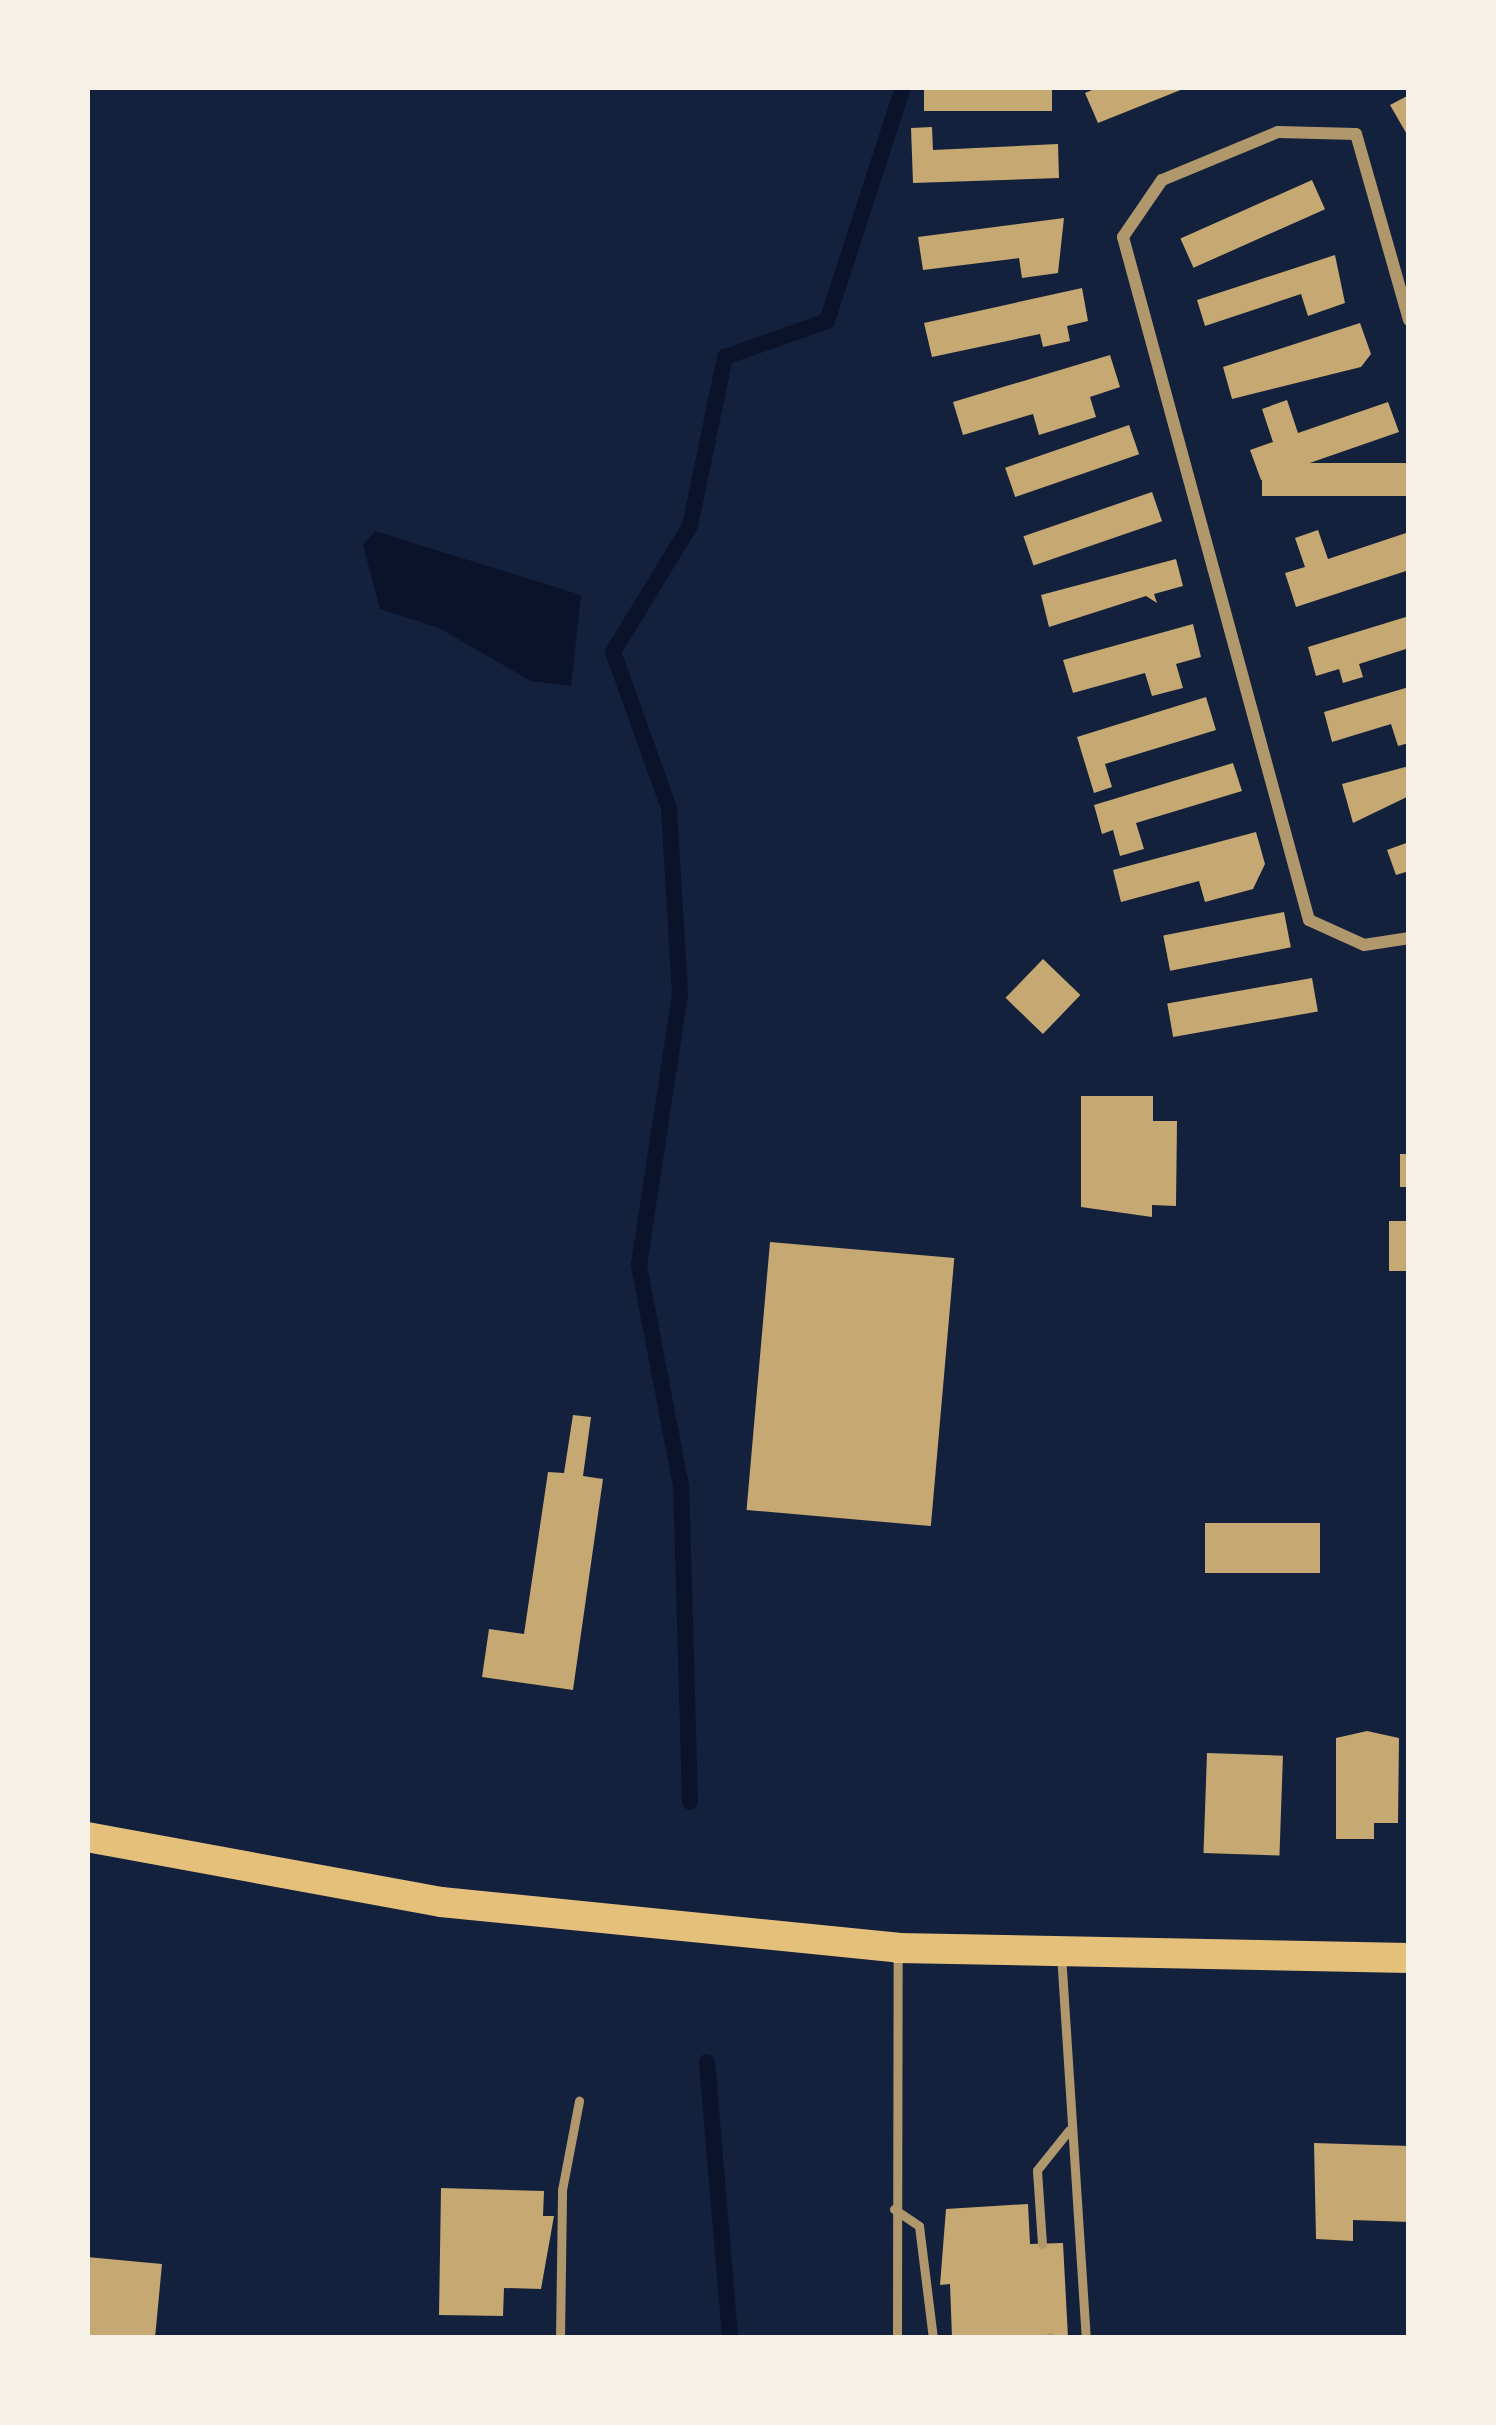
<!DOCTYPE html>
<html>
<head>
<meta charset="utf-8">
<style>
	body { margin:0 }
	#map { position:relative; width:1496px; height:2425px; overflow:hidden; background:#14213d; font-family:"Fira Sans",sans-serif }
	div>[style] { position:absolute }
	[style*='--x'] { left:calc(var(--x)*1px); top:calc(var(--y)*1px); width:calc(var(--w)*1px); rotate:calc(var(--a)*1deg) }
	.water>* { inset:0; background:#0b132b }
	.stream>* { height:16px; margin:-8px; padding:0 8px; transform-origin:8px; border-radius:8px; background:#0b132b }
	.building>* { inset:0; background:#c6a872; transform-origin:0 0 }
	.service>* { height:9px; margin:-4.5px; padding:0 4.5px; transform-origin:4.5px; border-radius:4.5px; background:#b1986c }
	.minor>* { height:12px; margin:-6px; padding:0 6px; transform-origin:6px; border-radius:6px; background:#b1986c }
	.primary>* { height:30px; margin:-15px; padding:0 15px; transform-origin:15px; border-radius:15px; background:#e5c07b }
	span { translate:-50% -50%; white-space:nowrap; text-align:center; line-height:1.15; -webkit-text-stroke:10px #f6f1e7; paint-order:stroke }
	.frame { position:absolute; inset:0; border:90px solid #f6f1e7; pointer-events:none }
</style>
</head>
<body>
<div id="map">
	<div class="water">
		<div style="clip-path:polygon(375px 531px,581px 595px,571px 686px,531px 681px,439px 628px,380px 609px,363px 545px)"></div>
	</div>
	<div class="stream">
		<div style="--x:690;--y:1802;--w:316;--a:-91.6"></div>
		<div style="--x:681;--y:1486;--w:225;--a:-100.8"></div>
		<div style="--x:639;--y:1265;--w:274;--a:-81.4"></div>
		<div style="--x:680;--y:994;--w:186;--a:-93.4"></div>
		<div style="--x:669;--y:808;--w:166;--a:-109.7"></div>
		<div style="--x:613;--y:652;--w:148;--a:-58.6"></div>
		<div style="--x:690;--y:526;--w:173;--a:-78.3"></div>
		<div style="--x:725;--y:357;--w:108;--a:-19.4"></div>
		<div style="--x:827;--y:321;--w:246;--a:-72"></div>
		<div style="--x:707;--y:2062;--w:277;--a:85.2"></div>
	</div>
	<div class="building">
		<div style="left:924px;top:87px;width:128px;height:24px"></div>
		<div style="clip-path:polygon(1099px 87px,1188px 87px,1098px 123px,1085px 93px)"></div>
		<div style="clip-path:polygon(1409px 95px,1409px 138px,1390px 105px)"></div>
		<div style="clip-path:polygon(932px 127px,933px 150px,1058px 144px,1059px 178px,913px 183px,911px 128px)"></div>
		<div style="left:1312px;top:180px;width:32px;height:144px;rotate:66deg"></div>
		<div style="clip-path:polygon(1064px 218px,1058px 273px,1022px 278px,1019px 258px,923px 270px,918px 237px)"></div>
		<div style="clip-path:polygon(1335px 255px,1345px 303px,1308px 316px,1301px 294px,1205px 326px,1197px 300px)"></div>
		<div style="clip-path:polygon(1082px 288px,1088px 321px,1067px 326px,1070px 341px,1043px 347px,1040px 334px,932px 357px,924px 323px)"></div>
		<div style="clip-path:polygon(1360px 323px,1371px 354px,1361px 367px,1232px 399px,1223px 367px)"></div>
		<div style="clip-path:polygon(1110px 355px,1120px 387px,1090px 397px,1096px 417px,1039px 435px,1033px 414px,963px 435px,953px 402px)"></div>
		<div style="clip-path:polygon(1287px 400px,1298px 433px,1388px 402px,1399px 432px,1261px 480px,1250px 450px,1273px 442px,1262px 409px)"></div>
		<div style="left:1129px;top:425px;width:31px;height:131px;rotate:71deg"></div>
		<div style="left:1409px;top:463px;width:33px;height:147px;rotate:90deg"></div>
		<div style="left:1152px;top:492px;width:31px;height:136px;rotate:71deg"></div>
		<div style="clip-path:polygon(1318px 530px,1328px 559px,1409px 532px,1409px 570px,1296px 607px,1285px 573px,1305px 567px,1295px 538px)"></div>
		<div style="clip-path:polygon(1176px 559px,1183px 586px,1154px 594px,1157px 603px,1146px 596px,1049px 627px,1041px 595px)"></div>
		<div style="clip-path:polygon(1409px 616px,1409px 648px,1359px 664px,1363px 677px,1343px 683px,1339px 669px,1316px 676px,1308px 647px)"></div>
		<div style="clip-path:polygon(1193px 624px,1201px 657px,1176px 664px,1183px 688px,1152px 696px,1145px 673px,1073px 693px,1063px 660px)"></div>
		<div style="clip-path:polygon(1409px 687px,1409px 743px,1398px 746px,1391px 724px,1332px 742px,1324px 712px)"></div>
		<div style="clip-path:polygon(1206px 697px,1216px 730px,1105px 764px,1112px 787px,1094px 793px,1077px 737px)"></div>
		<div style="clip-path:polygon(1233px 763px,1242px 791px,1136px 823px,1144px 849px,1120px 856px,1113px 830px,1102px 834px,1094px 805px)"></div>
		<div style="clip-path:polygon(1409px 766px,1409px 796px,1353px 823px,1342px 784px)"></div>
		<div style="clip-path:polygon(1256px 832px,1265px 864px,1253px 889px,1205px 902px,1199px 881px,1121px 902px,1113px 870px)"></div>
		<div style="clip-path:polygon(1409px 842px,1409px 871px,1396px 875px,1387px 850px)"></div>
		<div style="left:1284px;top:912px;width:36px;height:123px;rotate:79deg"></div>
		<div style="left:1043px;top:959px;width:52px;height:54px;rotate:44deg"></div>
		<div style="left:1312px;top:978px;width:34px;height:147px;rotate:80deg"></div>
		<div style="clip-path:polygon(1081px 1096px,1153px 1096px,1153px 1121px,1177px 1121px,1176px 1206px,1152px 1205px,1152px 1217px,1081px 1207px)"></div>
		<div style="left:1400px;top:1154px;width:9px;height:33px"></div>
		<div style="left:1389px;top:1221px;width:20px;height:50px"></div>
		<div style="left:770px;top:1242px;width:185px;height:269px;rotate:5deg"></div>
		<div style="clip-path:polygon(573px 1415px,591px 1417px,583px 1476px,603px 1479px,573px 1690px,482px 1677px,489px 1629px,524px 1634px,548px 1472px,564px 1473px)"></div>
		<div style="left:1205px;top:1523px;width:115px;height:50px"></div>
		<div style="clip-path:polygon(1367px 1731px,1399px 1738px,1398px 1823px,1374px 1823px,1374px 1839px,1336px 1839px,1336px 1738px)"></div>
		<div style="left:1207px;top:1753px;width:76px;height:100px;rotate:2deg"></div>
		<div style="clip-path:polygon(1314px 2143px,1409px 2146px,1409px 2222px,1353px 2220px,1353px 2241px,1316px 2239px)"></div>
		<div style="clip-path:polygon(441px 2188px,544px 2191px,543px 2216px,554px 2216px,541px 2289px,504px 2288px,503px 2316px,439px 2315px)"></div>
		<div style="clip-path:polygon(1028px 2204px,1030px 2244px,1063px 2243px,1068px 2337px,952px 2338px,950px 2284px,940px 2285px,946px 2209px)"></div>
		<div style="clip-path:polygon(87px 2257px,162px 2264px,155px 2338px,87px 2338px)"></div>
	</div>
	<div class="service">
		<div style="--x:1061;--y:1954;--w:385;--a:86.3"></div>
		<div style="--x:894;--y:2209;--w:30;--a:34"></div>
		<div style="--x:919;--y:2226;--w:113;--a:82.9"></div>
		<div style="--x:1042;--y:2244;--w:74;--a:-93.9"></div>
		<div style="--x:1037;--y:2170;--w:51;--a:-51.3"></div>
		<div style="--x:1050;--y:2337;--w:1;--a:90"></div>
		<div style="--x:560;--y:2338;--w:148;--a:-89.2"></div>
		<div style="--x:562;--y:2190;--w:91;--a:-79.2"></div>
		<div style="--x:897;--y:2338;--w:385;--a:-89.9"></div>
	</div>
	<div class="minor">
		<div style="--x:1409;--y:320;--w:193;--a:-105.9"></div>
		<div style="--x:1356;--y:134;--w:78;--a:-178.5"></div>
		<div style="--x:1278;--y:132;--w:126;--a:157.5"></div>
		<div style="--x:1162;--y:180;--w:69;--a:124.4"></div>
		<div style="--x:1123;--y:237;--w:708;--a:74.77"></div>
		<div style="--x:1309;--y:920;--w:60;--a:24.4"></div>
		<div style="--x:1364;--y:945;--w:46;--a:-8.8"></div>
	</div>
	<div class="primary">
		<div style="--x:87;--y:1837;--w:360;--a:10.4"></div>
		<div style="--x:441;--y:1902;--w:459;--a:5.7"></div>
		<div style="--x:898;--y:1948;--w:511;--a:1.12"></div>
	</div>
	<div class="frame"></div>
</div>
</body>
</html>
